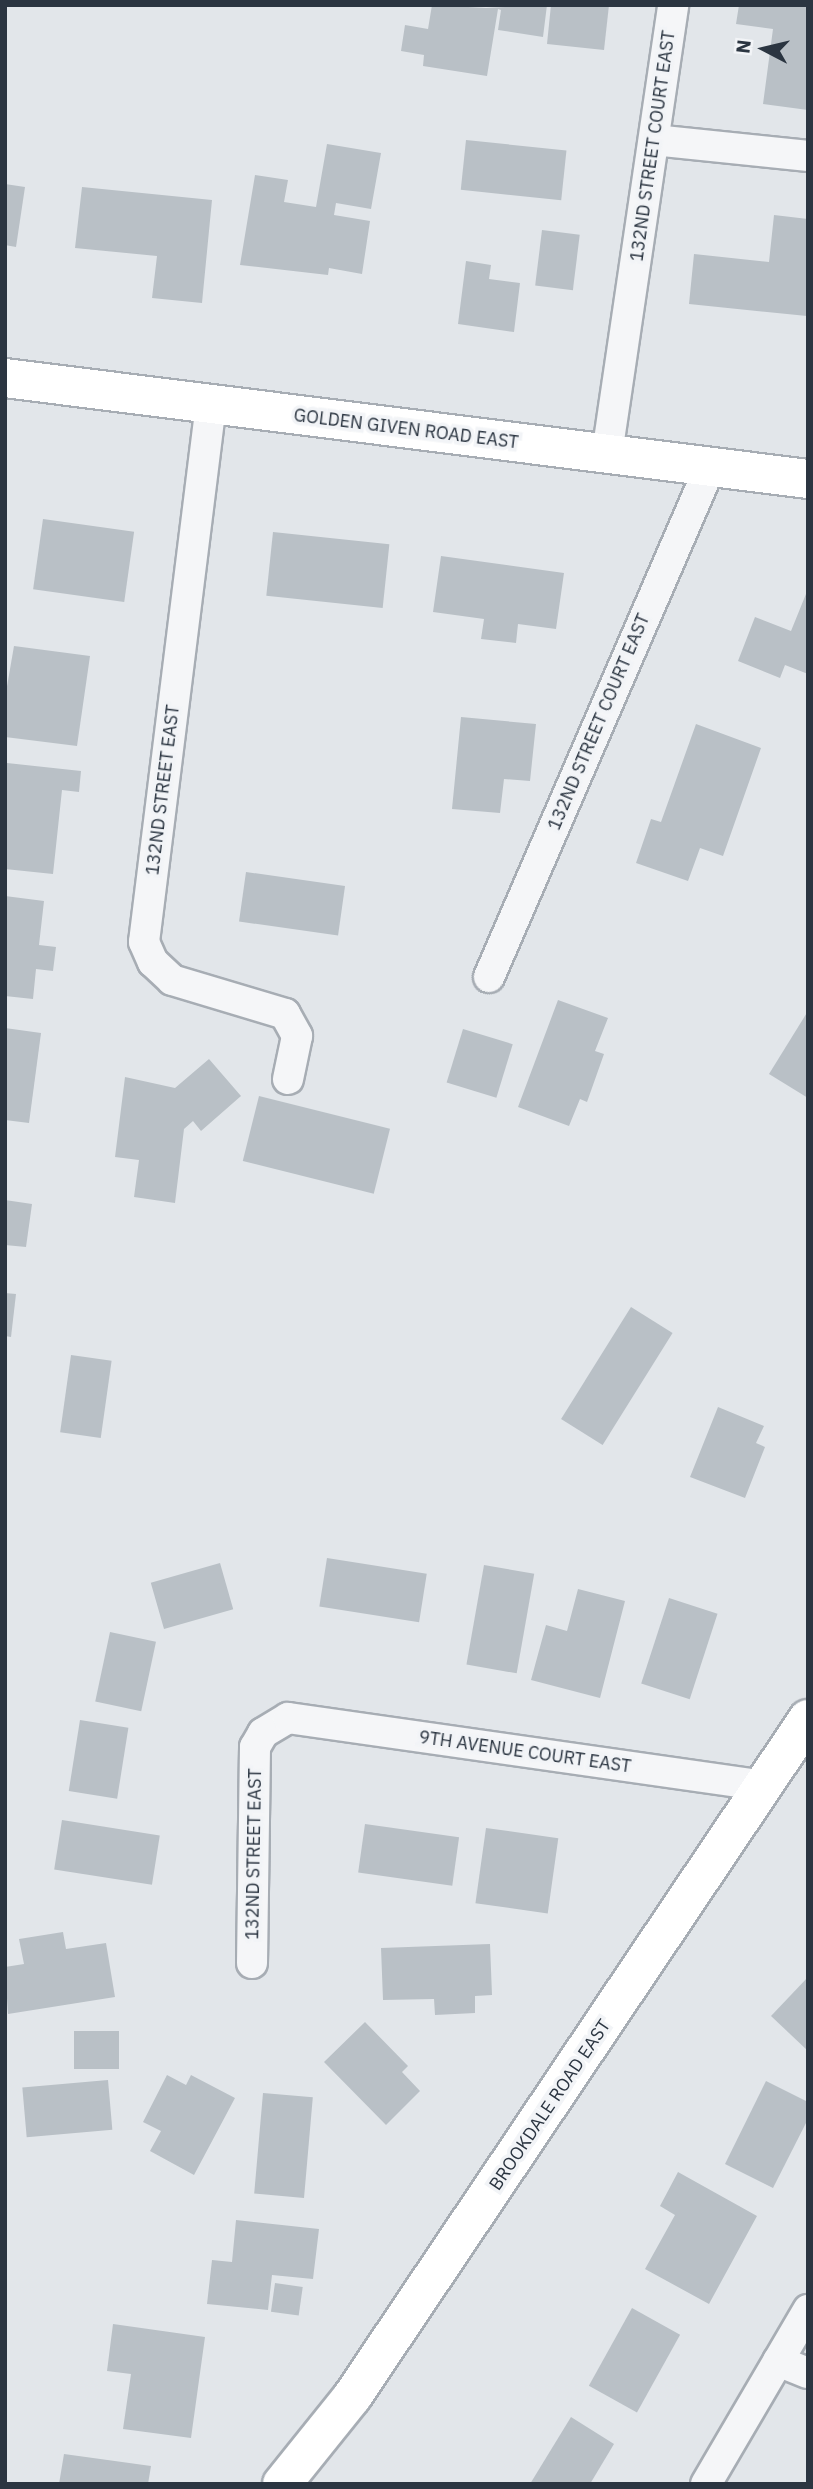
<!DOCTYPE html>
<html>
<head>
<meta charset="utf-8">
<style>
	body { margin:0 }
	#map { position:relative; width:813px; height:2489px; overflow:hidden; background:#e2e6ea; font-family:"IBM Plex Sans",sans-serif }
	div>[style] { position:absolute }
	[style*='--x'] { left:calc(var(--x)*1px); top:calc(var(--y)*1px); width:calc(var(--w)*1px); rotate:calc(var(--a)*1deg) }
	.building>* { inset:0; background:#b9c0c6; transform-origin:0 0 }
	.roads { filter:drop-shadow(2px 0 #a7adb4) drop-shadow(-2px 0 #a7adb4) drop-shadow(0 2px #a7adb4) drop-shadow(0 -2px #a7adb4) }
	.street>* { height:30px; margin:-15px; padding:0 15px; transform-origin:15px; border-radius:15px; background:#f5f6f8 }
	.secondary>* { height:38px; margin:-19px; padding:0 19px; transform-origin:19px; border-radius:19px; background:#fff }
	span { translate:-50% -50%; white-space:nowrap; text-align:center; line-height:1.15; -webkit-text-stroke:7px #f2f4f7; paint-order:stroke }
	.street-label { font-size:18px; color:#2b3541 }
	.frame { position:absolute; inset:0; border:7px solid #2b3541; pointer-events:none }
	.north { position:absolute; left:729px; top:14px; width:70px; height:70px; -webkit-text-stroke:5px #f2f4f7; paint-order:stroke; rotate:277deg; font-size:19px; font-weight:700; line-height:28px; text-align:center; color:#2b3541 }
	.north::after { content:''; display:block; margin:auto; width:24px; height:32px; background:#2b3541; clip-path:polygon(50% 0,100% 100%,50% 72%,0 100%) }
</style>
</head>
<body>
<div id="map">
	<div class="building">
		<div style="clip-path:polygon(432px 5px,486px 8px,547px 5px,543px 37px,498px 30px,501px 10px,498px 9px,487px 76px,423px 66px,424px 55px,401px 51px,405px 25px,428px 29px)"></div>
		<div style="clip-path:polygon(551px 5px,609px 5px,604px 50px,547px 44px)"></div>
		<div style="clip-path:polygon(739px 5px,808px 5px,808px 110px,763px 104px,773px 29px,736px 24px)"></div>
		<div style="left:466px;top:140px;width:101px;height:50px;rotate:6deg"></div>
		<div style="clip-path:polygon(327px 144px,381px 153px,371px 209px,336px 203px,334px 215px,370px 221px,362px 274px,329px 268px,328px 275px,240px 265px,255px 175px,288px 180px,284px 202px,316px 207px)"></div>
		<div style="clip-path:polygon(5px 184px,25px 187px,16px 247px,5px 245px)"></div>
		<div style="clip-path:polygon(82px 187px,212px 200px,202px 303px,152px 298px,157px 256px,75px 248px)"></div>
		<div style="clip-path:polygon(774px 215px,808px 219px,807px 316px,689px 304px,694px 254px,769px 262px)"></div>
		<div style="left:542px;top:230px;width:38px;height:56px;rotate:7deg"></div>
		<div style="clip-path:polygon(466px 261px,491px 265px,489px 279px,520px 283px,514px 332px,458px 324px)"></div>
		<div style="left:43px;top:519px;width:92px;height:71px;rotate:8deg"></div>
		<div style="left:273px;top:532px;width:117px;height:64px;rotate:6deg"></div>
		<div style="clip-path:polygon(441px 556px,564px 573px,556px 629px,518px 624px,516px 643px,481px 639px,484px 619px,433px 612px)"></div>
		<div style="clip-path:polygon(808px 589px,808px 674px,785px 665px,780px 678px,738px 661px,755px 617px,791px 631px)"></div>
		<div style="clip-path:polygon(14px 646px,90px 656px,77px 746px,5px 737px,5px 698px)"></div>
		<div style="clip-path:polygon(461px 717px,536px 724px,530px 781px,504px 779px,500px 813px,452px 809px)"></div>
		<div style="clip-path:polygon(696px 724px,761px 748px,723px 856px,700px 848px,688px 881px,636px 863px,651px 819px,661px 822px)"></div>
		<div style="clip-path:polygon(7px 763px,81px 771px,79px 792px,62px 790px,53px 874px,5px 869px)"></div>
		<div style="left:246px;top:872px;width:100px;height:50px;rotate:8deg"></div>
		<div style="clip-path:polygon(5px 896px,44px 901px,39px 945px,56px 947px,53px 971px,36px 969px,33px 999px,5px 996px)"></div>
		<div style="clip-path:polygon(558px 1000px,608px 1018px,595px 1051px,604px 1054px,587px 1102px,580px 1099px,569px 1126px,518px 1107px)"></div>
		<div style="clip-path:polygon(808px 1011px,808px 1098px,769px 1074px)"></div>
		<div style="clip-path:polygon(5px 1028px,41px 1033px,29px 1123px,5px 1120px)"></div>
		<div style="left:463px;top:1029px;width:52px;height:56px;rotate:17deg"></div>
		<div style="clip-path:polygon(209px 1059px,241px 1096px,201px 1131px,193px 1121px,184px 1129px,175px 1203px,134px 1197px,139px 1160px,115px 1157px,125px 1077px,175px 1088px)"></div>
		<div style="left:259px;top:1096px;width:135px;height:67px;rotate:14deg"></div>
		<div style="clip-path:polygon(5px 1200px,32px 1204px,26px 1247px,5px 1245px)"></div>
		<div style="clip-path:polygon(5px 1293px,16px 1294px,11px 1337px,5px 1336px)"></div>
		<div style="left:631px;top:1307px;width:49px;height:132px;rotate:32deg"></div>
		<div style="left:71px;top:1355px;width:41px;height:78px;rotate:8deg"></div>
		<div style="clip-path:polygon(718px 1407px,764px 1426px,756px 1443px,765px 1447px,745px 1498px,690px 1477px)"></div>
		<div style="left:327px;top:1558px;width:101px;height:49px;rotate:9deg"></div>
		<div style="left:220px;top:1563px;width:48px;height:72px;rotate:74deg"></div>
		<div style="left:484px;top:1565px;width:51px;height:101px;rotate:10deg"></div>
		<div style="clip-path:polygon(578px 1589px,625px 1601px,600px 1698px,531px 1680px,546px 1625px,567px 1631px)"></div>
		<div style="left:669px;top:1598px;width:51px;height:90px;rotate:18deg"></div>
		<div style="left:110px;top:1632px;width:47px;height:71px;rotate:12deg"></div>
		<div style="left:80px;top:1720px;width:49px;height:72px;rotate:9deg"></div>
		<div style="left:62px;top:1820px;width:99px;height:50px;rotate:9deg"></div>
		<div style="left:365px;top:1824px;width:95px;height:49px;rotate:8deg"></div>
		<div style="left:486px;top:1828px;width:73px;height:76px;rotate:8deg"></div>
		<div style="clip-path:polygon(63px 1932px,66px 1949px,106px 1943px,115px 1997px,8px 2014px,5px 1967px,24px 1964px,19px 1939px)"></div>
		<div style="clip-path:polygon(490px 1944px,492px 1995px,475px 1996px,475px 2013px,435px 2015px,434px 1999px,383px 2000px,381px 1948px)"></div>
		<div style="clip-path:polygon(808px 1977px,808px 2051px,771px 2016px)"></div>
		<div style="clip-path:polygon(365px 2022px,408px 2066px,402px 2072px,420px 2091px,386px 2125px,324px 2062px)"></div>
		<div style="left:74px;top:2031px;width:45px;height:38px"></div>
		<div style="clip-path:polygon(167px 2075px,186px 2085px,191px 2075px,235px 2098px,194px 2175px,150px 2151px,161px 2131px,143px 2122px)"></div>
		<div style="left:108px;top:2080px;width:50px;height:86px;rotate:85deg"></div>
		<div style="clip-path:polygon(766px 2081px,808px 2102px,808px 2119px,773px 2188px,725px 2164px)"></div>
		<div style="left:263px;top:2093px;width:50px;height:101px;rotate:5deg"></div>
		<div style="clip-path:polygon(678px 2172px,757px 2216px,709px 2304px,645px 2269px,675px 2215px,660px 2206px)"></div>
		<div style="clip-path:polygon(236px 2220px,319px 2229px,313px 2279px,272px 2275px,268px 2310px,207px 2304px,212px 2260px,232px 2262px)"></div>
		<div style="left:275px;top:2283px;width:28px;height:29px;rotate:8deg"></div>
		<div style="left:632px;top:2308px;width:55px;height:89px;rotate:29deg"></div>
		<div style="clip-path:polygon(113px 2324px,205px 2337px,191px 2438px,123px 2429px,131px 2374px,107px 2371px)"></div>
		<div style="clip-path:polygon(571px 2417px,614px 2444px,590px 2484px,530px 2484px)"></div>
		<div style="clip-path:polygon(64px 2454px,151px 2466px,148px 2484px,59px 2484px)"></div>
	</div>
	<div class="roads">
		<div class="street">
			<div style="--x:654;--y:140;--w:155;--a:5.9"></div>
			<div style="--x:211;--y:404;--w:542;--a:97.1"></div>
			<div style="--x:144;--y:942;--w:22;--a:66"></div>
			<div style="--x:153;--y:962;--w:26;--a:43"></div>
			<div style="--x:172;--y:980;--w:118;--a:16.7"></div>
			<div style="--x:285;--y:1014;--w:25;--a:61"></div>
			<div style="--x:297;--y:1036;--w:44;--a:101.8"></div>
			<div style="--x:607;--y:454;--w:454;--a:-81.6"></div>
			<div style="--x:489;--y:977;--w:556;--a:-66.57"></div>
			<div style="--x:252;--y:1963;--w:216;--a:-89.2"></div>
			<div style="--x:255;--y:1747;--w:16;--a:-60"></div>
			<div style="--x:263;--y:1733;--w:29;--a:-31"></div>
			<div style="--x:288;--y:1718;--w:480;--a:8.1"></div>
			<div style="--x:778;--y:2361;--w:32;--a:22"></div>
			<div style="--x:706;--y:2484;--w:202;--a:-59.6"></div>
		</div>
		<div class="secondary">
			<div style="--x:5;--y:378;--w:809;--a:7.17"></div>
			<div style="--x:282;--y:2484;--w:112;--a:-51.2"></div>
			<div style="--x:352;--y:2397;--w:817;--a:-56.08"></div>
		</div>
	</div>
	<div class="street-label">
		<span style="left:653px;top:146px;rotate:-82deg">132ND STREET COURT EAST</span>
		<span style="left:406px;top:429px;rotate:7deg">GOLDEN GIVEN ROAD EAST</span>
		<span style="left:599px;top:722px;rotate:-67deg">132ND STREET COURT EAST</span>
		<span style="left:163px;top:790px;rotate:-83deg">132ND STREET EAST</span>
		<span style="left:525px;top:1752px;rotate:8deg">9TH AVENUE COURT EAST</span>
		<span style="left:254px;top:1854px;rotate:-89deg">132ND STREET EAST</span>
		<span style="left:550px;top:2105px;rotate:-56deg">BROOKDALE ROAD EAST</span>
	</div>
	<div class="frame"></div>
	<div class="north">N</div>
</div>
</body>
</html>
